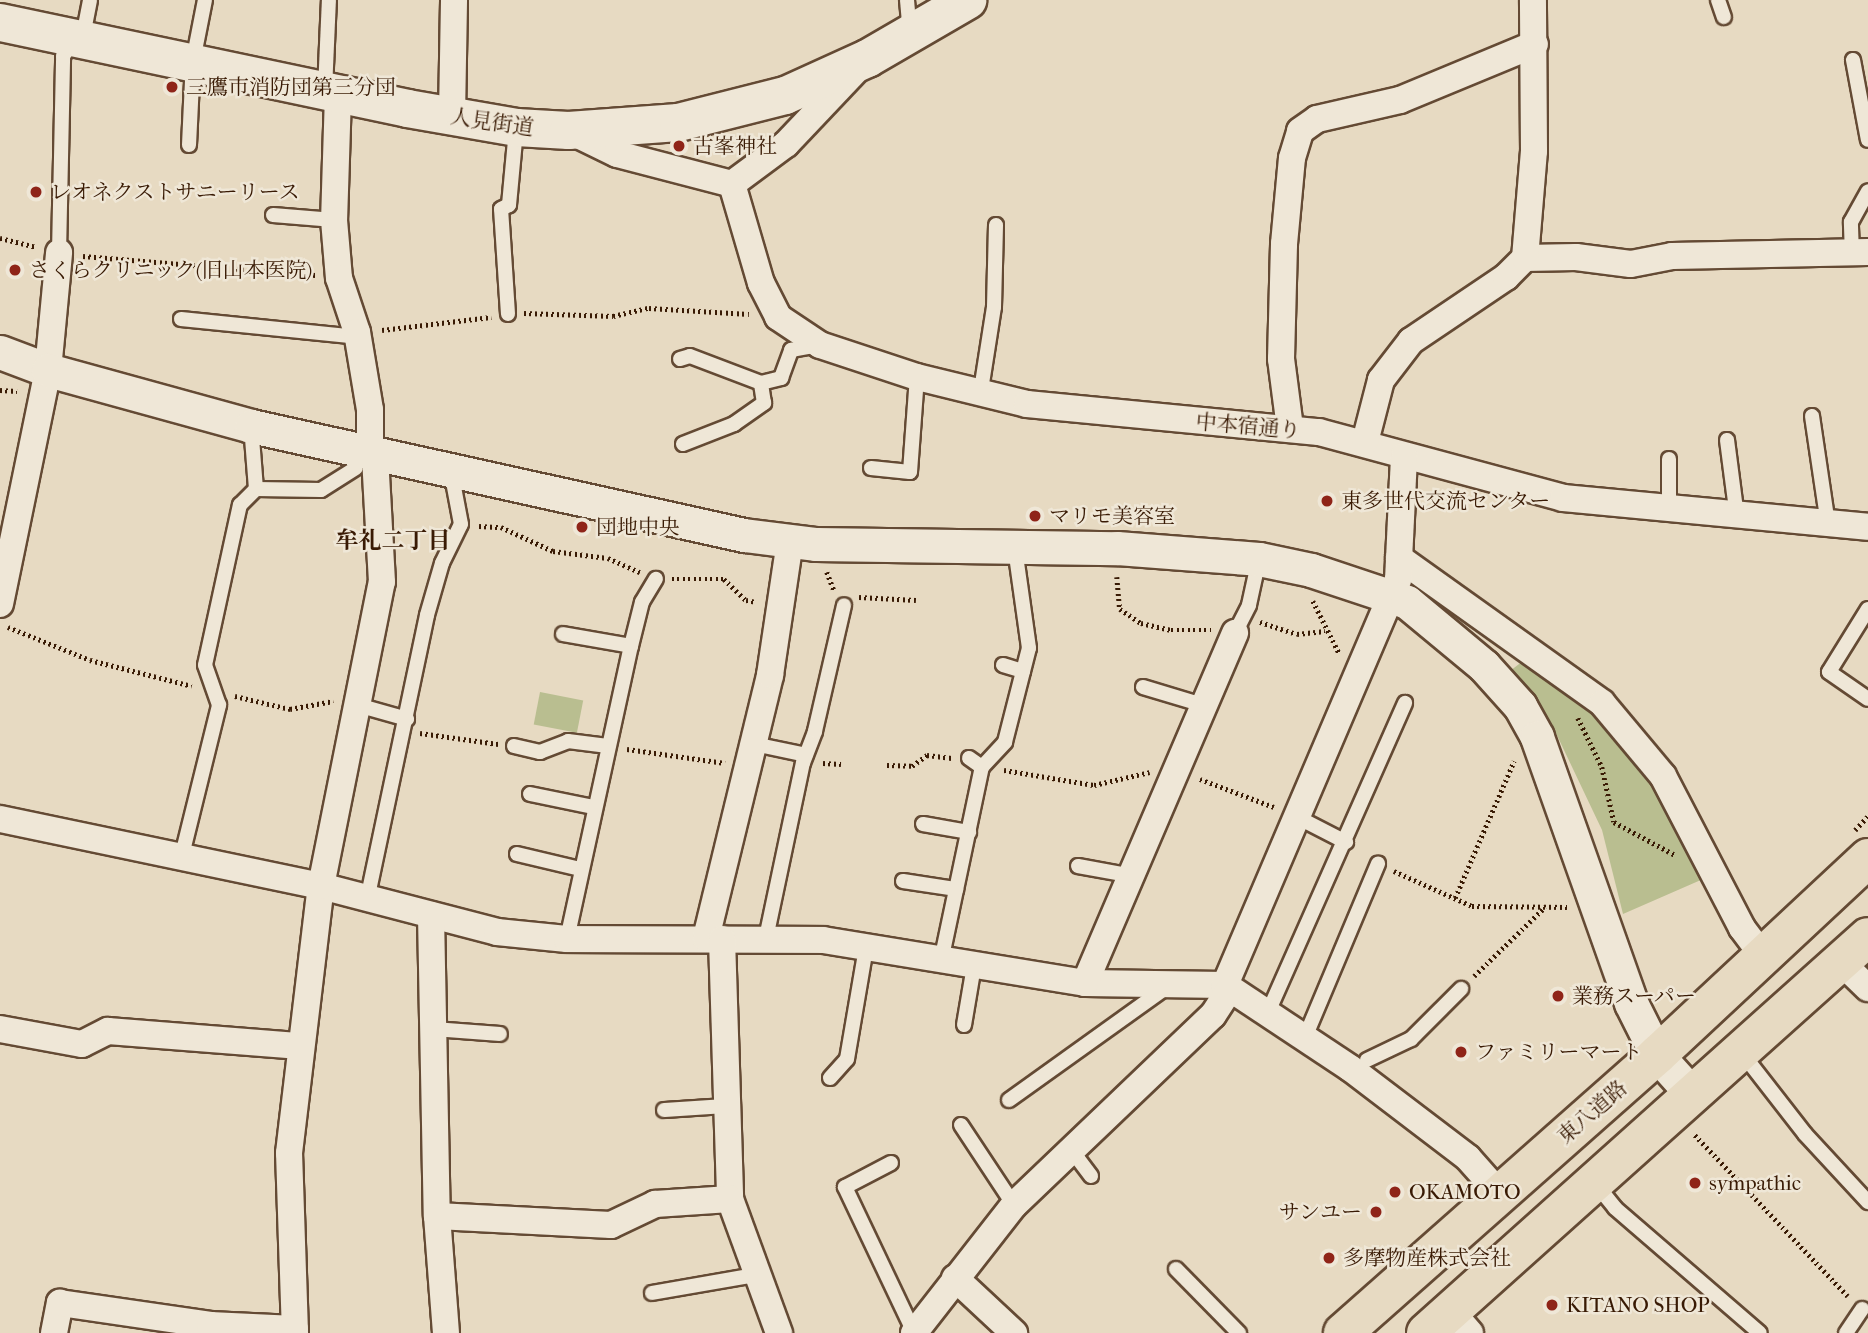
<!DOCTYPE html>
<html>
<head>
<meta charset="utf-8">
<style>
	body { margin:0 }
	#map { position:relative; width:1868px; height:1333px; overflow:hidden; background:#e7dac2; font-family:"IM FELL French Canon","Noto Serif JP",serif }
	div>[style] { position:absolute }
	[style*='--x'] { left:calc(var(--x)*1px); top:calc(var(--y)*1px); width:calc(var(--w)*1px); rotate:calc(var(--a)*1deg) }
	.green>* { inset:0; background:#b9be90; transform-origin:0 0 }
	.path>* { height:4.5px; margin-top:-2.25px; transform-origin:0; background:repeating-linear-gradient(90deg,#391a04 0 2px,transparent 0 5.5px) }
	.roads { filter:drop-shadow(2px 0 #644a34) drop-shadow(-2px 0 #644a34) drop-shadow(0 2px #644a34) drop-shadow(0 -2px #644a34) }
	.service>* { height:14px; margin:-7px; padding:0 7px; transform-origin:7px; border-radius:7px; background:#efe7d7 }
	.minor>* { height:26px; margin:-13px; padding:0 13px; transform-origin:13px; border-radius:13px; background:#efe7d7 }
	.tertiary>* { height:33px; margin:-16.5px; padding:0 16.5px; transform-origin:16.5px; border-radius:16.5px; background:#efe7d7 }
	.secondary>* { height:37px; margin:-18.5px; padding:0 18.5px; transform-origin:18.5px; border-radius:18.5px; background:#efe7d7 }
	.primary>* { height:38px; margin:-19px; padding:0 19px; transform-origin:19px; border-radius:19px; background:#e7dac2 }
	.dots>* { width:19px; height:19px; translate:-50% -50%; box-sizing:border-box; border:4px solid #efe7d7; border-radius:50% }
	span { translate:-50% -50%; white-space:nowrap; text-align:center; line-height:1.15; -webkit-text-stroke:5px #efe7d7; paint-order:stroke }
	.poi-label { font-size:21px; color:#391a04 }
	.left { translate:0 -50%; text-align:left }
	.right { translate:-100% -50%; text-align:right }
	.street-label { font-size:21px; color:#391a04 }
	.neighbourhood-label { font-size:23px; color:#391a04; font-weight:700 }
</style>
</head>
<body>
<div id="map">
	<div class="green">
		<div style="clip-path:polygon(1523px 661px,1587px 708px,1641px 767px,1710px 876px,1623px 914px,1602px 830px,1554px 729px,1510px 671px)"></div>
		<div style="left:540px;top:692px;width:44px;height:33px;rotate:11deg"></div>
	</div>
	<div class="path">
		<div style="--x:0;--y:238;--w:37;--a:14"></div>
		<div style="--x:83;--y:256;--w:233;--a:4.7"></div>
		<div style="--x:524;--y:313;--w:89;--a:1.9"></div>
		<div style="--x:613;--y:316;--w:37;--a:-13"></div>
		<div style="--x:649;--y:308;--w:100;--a:3.4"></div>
		<div style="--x:382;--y:330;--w:110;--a:-6.8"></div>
		<div style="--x:0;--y:390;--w:17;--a:3"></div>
		<div style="--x:479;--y:526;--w:22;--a:3"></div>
		<div style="--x:501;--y:527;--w:57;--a:24.8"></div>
		<div style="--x:553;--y:551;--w:55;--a:7.3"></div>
		<div style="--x:608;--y:558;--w:35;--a:24"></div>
		<div style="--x:827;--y:572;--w:19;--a:69"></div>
		<div style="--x:1117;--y:577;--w:32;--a:85"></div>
		<div style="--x:1120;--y:609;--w:25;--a:34"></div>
		<div style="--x:1141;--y:623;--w:31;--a:13"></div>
		<div style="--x:1171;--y:630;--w:40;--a:0"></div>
		<div style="--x:672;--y:579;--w:52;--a:0"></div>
		<div style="--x:724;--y:579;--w:30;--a:44"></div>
		<div style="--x:746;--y:600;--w:10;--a:11"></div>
		<div style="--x:859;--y:597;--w:57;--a:3"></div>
		<div style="--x:1313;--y:601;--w:58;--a:63.4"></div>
		<div style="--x:1260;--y:622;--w:39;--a:18"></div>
		<div style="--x:1297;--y:634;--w:28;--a:-6"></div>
		<div style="--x:8;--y:627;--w:88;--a:21.9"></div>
		<div style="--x:90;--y:660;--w:105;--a:14.3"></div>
		<div style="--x:235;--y:696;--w:57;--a:13.3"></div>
		<div style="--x:290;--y:709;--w:44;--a:-10.5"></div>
		<div style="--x:1578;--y:718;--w:55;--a:63.9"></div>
		<div style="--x:1602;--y:767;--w:56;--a:77.7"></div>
		<div style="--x:1614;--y:822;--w:69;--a:28.4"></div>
		<div style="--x:420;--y:733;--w:79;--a:8"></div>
		<div style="--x:627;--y:749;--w:99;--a:8.1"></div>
		<div style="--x:823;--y:763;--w:18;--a:3"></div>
		<div style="--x:887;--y:765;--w:25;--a:2"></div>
		<div style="--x:912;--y:766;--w:19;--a:-36"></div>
		<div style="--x:927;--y:755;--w:25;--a:7"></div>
		<div style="--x:1004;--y:770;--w:91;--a:9.5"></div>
		<div style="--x:1094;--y:785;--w:57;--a:-13.1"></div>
		<div style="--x:1200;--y:779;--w:79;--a:20.7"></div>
		<div style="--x:1855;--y:830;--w:19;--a:-47"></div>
		<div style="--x:1394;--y:871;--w:85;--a:24.2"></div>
		<div style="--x:1472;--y:906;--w:95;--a:0.6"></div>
		<div style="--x:1455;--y:898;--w:149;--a:-66.7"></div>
		<div style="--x:1474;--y:976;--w:99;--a:-44.2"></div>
		<div style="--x:1695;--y:1135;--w:222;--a:46.5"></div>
	</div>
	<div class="roads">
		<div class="service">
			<div style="--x:907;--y:0;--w:32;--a:85"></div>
			<div style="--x:1718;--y:0;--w:18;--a:71"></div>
			<div style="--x:1853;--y:60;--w:81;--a:79.4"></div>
			<div style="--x:325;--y:90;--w:90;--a:-87.5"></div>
			<div style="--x:189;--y:145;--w:84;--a:-87.3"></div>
			<div style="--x:193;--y:61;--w:62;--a:-78.9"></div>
			<div style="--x:273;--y:215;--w:61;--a:4.7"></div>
			<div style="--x:59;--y:253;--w:197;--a:-88.8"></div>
			<div style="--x:63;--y:56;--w:37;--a:-54"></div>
			<div style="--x:85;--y:26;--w:26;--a:-79"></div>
			<div style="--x:1852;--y:255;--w:33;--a:-92"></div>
			<div style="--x:1851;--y:222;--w:35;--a:-61"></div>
			<div style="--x:508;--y:314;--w:105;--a:-93.8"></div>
			<div style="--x:501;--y:209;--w:9;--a:-27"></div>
			<div style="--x:509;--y:205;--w:76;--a:-84.7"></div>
			<div style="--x:181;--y:319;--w:177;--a:5.8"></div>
			<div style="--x:680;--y:359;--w:10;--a:-17"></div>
			<div style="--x:690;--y:356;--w:76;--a:20.8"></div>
			<div style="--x:761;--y:383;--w:21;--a:-14"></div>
			<div style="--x:781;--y:378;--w:30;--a:-70"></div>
			<div style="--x:791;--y:350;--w:28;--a:-10"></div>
			<div style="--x:981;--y:390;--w:84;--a:-81.1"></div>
			<div style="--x:994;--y:307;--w:82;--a:-88.6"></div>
			<div style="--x:1812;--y:416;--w:109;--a:81.6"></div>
			<div style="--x:1727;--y:440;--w:78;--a:82.6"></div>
			<div style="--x:683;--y:444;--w:55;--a:-21.4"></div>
			<div style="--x:734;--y:424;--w:37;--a:-35"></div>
			<div style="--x:764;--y:403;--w:20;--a:-99"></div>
			<div style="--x:871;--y:468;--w:39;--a:6"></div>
			<div style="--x:910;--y:472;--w:95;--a:-85.8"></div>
			<div style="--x:256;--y:489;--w:65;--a:0.9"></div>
			<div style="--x:321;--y:490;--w:41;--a:-32.2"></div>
			<div style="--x:1669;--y:510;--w:51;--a:-90"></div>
			<div style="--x:1868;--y:609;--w:74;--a:121.8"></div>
			<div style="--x:1829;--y:672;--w:47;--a:34.7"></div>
			<div style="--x:1235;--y:633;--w:31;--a:-63"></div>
			<div style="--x:1249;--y:605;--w:47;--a:-77.7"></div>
			<div style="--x:563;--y:634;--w:69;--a:10"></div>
			<div style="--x:1003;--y:665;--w:21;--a:17"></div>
			<div style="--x:1143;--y:687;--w:63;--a:16.7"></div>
			<div style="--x:361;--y:706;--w:48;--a:15.8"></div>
			<div style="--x:754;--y:744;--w:53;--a:11.9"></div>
			<div style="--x:514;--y:746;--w:27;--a:13"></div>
			<div style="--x:540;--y:752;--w:30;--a:-21"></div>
			<div style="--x:568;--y:741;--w:40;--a:7.1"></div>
			<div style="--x:969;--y:758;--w:16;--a:35"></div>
			<div style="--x:530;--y:794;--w:64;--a:11.7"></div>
			<div style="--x:1299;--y:818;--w:53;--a:27.1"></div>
			<div style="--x:923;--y:824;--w:47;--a:9.9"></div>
			<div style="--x:517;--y:854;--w:65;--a:13.4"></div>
			<div style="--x:181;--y:859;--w:159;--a:-76.1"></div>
			<div style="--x:219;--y:705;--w:42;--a:-109.3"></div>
			<div style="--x:205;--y:665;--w:164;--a:-77.7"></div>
			<div style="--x:240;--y:505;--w:23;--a:-45"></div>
			<div style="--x:256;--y:489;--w:63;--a:-94.5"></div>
			<div style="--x:1078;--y:866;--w:51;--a:10.2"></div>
			<div style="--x:903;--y:881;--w:54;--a:8.6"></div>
			<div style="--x:367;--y:900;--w:291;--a:-78.1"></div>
			<div style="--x:427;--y:615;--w:54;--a:-73.9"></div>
			<div style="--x:442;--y:563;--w:43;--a:-64"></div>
			<div style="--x:461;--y:524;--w:54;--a:-100.7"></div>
			<div style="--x:766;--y:938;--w:179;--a:-78.1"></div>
			<div style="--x:803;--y:763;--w:34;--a:-69"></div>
			<div style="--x:815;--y:731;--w:129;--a:-77"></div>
			<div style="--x:567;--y:939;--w:300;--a:-77.7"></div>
			<div style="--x:631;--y:646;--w:45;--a:-76"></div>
			<div style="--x:642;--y:602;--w:27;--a:-59"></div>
			<div style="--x:941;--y:961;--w:198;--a:-78.1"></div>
			<div style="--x:982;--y:767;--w:34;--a:-47"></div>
			<div style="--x:1005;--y:742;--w:97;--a:-75.7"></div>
			<div style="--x:1029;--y:648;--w:100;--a:-98"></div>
			<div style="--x:1269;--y:1010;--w:336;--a:-66.1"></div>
			<div style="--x:964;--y:1025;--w:60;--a:-80.4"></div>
			<div style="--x:434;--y:1029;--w:66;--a:4.3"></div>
			<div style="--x:1306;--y:1035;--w:186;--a:-67.2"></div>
			<div style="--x:1742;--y:1053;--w:103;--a:52.1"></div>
			<div style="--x:1805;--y:1134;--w:93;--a:47.2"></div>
			<div style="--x:1367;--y:1060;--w:49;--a:-25.5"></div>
			<div style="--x:1411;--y:1039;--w:71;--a:-45"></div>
			<div style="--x:830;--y:1078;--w:25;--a:-48"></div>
			<div style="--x:847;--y:1059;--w:113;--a:-80.3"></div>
			<div style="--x:1009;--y:1100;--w:194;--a:-35.6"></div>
			<div style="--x:664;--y:1110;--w:62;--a:-3.7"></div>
			<div style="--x:961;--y:1125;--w:96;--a:56.5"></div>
			<div style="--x:1073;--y:1152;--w:30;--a:53"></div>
			<div style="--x:891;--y:1163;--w:52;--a:152.4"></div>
			<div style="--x:845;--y:1187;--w:161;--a:64.6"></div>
			<div style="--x:1595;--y:1183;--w:32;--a:51"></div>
			<div style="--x:1615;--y:1208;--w:191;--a:40.8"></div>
			<div style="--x:1176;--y:1269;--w:90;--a:45.5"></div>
			<div style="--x:652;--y:1293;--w:105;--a:-9.9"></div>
			<div style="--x:1846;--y:1333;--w:29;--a:-56"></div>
		</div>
		<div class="minor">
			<div style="--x:338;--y:95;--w:125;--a:91.8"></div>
			<div style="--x:334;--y:220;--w:58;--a:85.1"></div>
			<div style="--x:339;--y:278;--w:57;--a:71.6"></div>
			<div style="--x:357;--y:332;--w:79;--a:80.5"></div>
			<div style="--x:370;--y:410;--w:44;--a:90"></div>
			<div style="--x:452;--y:116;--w:116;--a:-89"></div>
			<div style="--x:570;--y:131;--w:52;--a:26.1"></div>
			<div style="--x:617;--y:154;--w:119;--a:14.6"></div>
			<div style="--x:732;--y:184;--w:67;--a:-36.5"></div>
			<div style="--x:786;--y:144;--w:105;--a:-46.5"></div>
			<div style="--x:732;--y:184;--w:103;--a:73.7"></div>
			<div style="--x:761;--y:283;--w:38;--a:63"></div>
			<div style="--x:778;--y:317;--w:50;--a:33.7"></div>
			<div style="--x:820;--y:345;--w:102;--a:18.3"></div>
			<div style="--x:917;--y:377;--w:113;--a:13.8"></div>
			<div style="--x:1027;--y:404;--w:293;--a:5.5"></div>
			<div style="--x:1319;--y:432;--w:253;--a:15.1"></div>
			<div style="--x:1563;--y:498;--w:306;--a:5.4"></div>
			<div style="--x:1525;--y:258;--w:51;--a:-1.1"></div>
			<div style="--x:1576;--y:257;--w:55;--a:7.3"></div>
			<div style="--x:1631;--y:264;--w:42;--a:-11"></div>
			<div style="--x:1672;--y:256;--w:196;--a:-1.2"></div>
			<div style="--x:1290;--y:428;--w:70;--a:-97.4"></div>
			<div style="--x:1281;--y:359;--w:115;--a:-88.5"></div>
			<div style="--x:1284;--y:244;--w:86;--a:-84.7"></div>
			<div style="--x:1292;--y:158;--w:28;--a:-73"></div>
			<div style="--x:1300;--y:131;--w:21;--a:-35"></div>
			<div style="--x:1317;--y:119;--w:85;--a:-12.9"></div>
			<div style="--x:1400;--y:100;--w:146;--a:-22.5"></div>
			<div style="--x:1365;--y:442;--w:64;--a:-75.5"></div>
			<div style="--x:1381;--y:380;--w:49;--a:-52.4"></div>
			<div style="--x:1411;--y:341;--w:115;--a:-34"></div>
			<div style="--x:1506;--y:277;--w:27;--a:-45"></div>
			<div style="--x:1525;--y:258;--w:107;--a:-85.2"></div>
			<div style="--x:1534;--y:151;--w:151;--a:-90.4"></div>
			<div style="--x:1399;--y:558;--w:249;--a:35.5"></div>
			<div style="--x:1602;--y:703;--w:95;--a:50.1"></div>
			<div style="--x:1663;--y:776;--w:171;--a:62.5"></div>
			<div style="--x:1742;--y:928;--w:38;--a:53"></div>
			<div style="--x:0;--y:604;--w:239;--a:-78.4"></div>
			<div style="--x:48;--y:370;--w:118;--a:-84.6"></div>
			<div style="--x:0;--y:819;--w:328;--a:11.8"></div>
			<div style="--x:321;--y:886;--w:182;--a:14.6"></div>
			<div style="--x:497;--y:932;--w:70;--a:5.7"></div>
			<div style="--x:567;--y:939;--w:256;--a:0.2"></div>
			<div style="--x:823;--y:940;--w:266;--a:9.3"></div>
			<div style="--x:1085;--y:983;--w:140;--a:0.8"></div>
			<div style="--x:1225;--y:985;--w:150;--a:33.6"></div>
			<div style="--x:1350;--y:1068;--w:148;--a:37.3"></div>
			<div style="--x:1468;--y:1158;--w:48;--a:48.4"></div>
			<div style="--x:431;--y:915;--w:301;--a:88.9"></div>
			<div style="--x:437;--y:1216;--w:117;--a:85.6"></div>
			<div style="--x:706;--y:938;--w:271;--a:-76.3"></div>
			<div style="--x:770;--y:675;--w:135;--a:-81.5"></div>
			<div style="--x:722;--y:939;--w:260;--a:88.2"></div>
			<div style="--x:730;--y:1199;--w:143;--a:69.9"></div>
			<div style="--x:1842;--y:963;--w:36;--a:44"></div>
			<div style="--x:1085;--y:983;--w:381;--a:-66.8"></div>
			<div style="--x:1225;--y:985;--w:440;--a:-66.9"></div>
			<div style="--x:1398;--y:580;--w:124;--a:-87.2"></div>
			<div style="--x:0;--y:1029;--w:83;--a:10.4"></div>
			<div style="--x:82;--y:1044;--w:29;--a:-27"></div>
			<div style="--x:108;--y:1031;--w:193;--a:4.5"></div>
			<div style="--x:437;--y:1216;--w:174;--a:3"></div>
			<div style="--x:611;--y:1225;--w:49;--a:-25.5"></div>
			<div style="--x:655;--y:1204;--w:75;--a:-3.8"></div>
			<div style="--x:955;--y:1278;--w:81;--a:43"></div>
			<div style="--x:1451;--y:1311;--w:29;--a:49"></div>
			<div style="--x:54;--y:1333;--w:31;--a:-79"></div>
			<div style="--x:60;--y:1303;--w:152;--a:8.3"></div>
			<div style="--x:210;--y:1325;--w:85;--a:2.7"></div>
			<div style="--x:295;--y:1333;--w:180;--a:-91.9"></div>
			<div style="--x:289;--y:1153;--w:269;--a:-83.2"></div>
			<div style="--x:321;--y:886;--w:310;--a:-78.7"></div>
			<div style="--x:382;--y:582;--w:126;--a:-93.2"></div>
			<div style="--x:914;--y:1333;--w:162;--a:-52"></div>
			<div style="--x:1014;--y:1205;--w:275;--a:-43.7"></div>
			<div style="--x:1213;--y:1015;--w:31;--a:-57"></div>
		</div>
		<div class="tertiary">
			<div style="--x:0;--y:352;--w:51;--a:20.6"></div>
			<div style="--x:48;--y:370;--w:211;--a:15.4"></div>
			<div style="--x:251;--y:426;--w:505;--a:12.47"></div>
			<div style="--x:744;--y:535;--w:73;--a:7.1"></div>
			<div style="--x:816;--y:544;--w:301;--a:0.8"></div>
			<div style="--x:1117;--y:548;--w:142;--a:4.4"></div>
			<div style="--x:1259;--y:559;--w:53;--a:11.9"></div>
			<div style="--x:1311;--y:570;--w:101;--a:18.4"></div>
			<div style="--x:1407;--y:602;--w:100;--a:39.7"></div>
			<div style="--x:1484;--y:666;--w:54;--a:48"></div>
			<div style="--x:1520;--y:706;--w:35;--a:61"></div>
			<div style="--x:1537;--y:737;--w:282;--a:70.5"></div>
			<div style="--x:1631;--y:1003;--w:58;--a:63.4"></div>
			<div style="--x:1657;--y:1055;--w:54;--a:48"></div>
		</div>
		<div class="secondary">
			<div style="--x:0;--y:22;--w:416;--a:11.9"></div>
			<div style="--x:407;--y:108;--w:111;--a:9.9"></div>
			<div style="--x:516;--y:127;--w:52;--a:3.3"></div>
			<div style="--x:568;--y:130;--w:110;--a:-4.2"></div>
			<div style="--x:678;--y:122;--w:110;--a:-14.2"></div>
			<div style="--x:785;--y:95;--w:90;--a:-24.3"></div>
			<div style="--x:867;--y:58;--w:116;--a:-30.1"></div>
		</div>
		<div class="primary">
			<div style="--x:1343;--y:1333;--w:419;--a:-41.5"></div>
			<div style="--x:1657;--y:1055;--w:289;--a:-43"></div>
			<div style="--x:1426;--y:1333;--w:593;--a:-41.86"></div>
		</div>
	</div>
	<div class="dots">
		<div style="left:172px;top:87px;background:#8f2418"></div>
		<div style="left:679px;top:146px;background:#8f2418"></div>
		<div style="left:36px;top:192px;background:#8f2418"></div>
		<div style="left:15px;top:270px;background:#8f2418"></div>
		<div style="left:1327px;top:501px;background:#8f2418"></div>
		<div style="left:1035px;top:516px;background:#8f2418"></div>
		<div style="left:582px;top:527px;background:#8f2418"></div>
		<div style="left:1558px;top:996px;background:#8f2418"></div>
		<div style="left:1461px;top:1052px;background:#8f2418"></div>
		<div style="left:1695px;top:1183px;background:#8f2418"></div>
		<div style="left:1395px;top:1192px;background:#8f2418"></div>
		<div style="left:1376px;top:1212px;background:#8f2418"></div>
		<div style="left:1329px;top:1258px;background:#8f2418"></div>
		<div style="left:1552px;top:1305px;background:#8f2418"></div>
	</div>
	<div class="poi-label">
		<span class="left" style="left:186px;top:87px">三鷹市消防団第三分団</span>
		<span class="left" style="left:693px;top:146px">古峯神社</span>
		<span class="left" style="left:50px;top:192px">レオネクストサニーリース</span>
		<span class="left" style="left:29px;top:270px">さくらクリニック(旧山本医院)</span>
		<span class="left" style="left:1341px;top:501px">東多世代交流センター</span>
		<span class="left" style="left:1049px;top:516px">マリモ美容室</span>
		<span class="left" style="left:596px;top:527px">団地中央</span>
		<span class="left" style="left:1572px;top:996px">業務スーパー</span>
		<span class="left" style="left:1475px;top:1052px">ファミリーマート</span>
		<span class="left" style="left:1709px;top:1183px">sympathic</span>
		<span class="left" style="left:1409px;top:1192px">OKAMOTO</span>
		<span class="right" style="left:1362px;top:1212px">サンユー</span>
		<span class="left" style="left:1343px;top:1258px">多摩物産株式会社</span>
		<span class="left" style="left:1566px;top:1305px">KITANO SHOP</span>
	</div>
	<div class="street-label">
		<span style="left:492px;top:122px;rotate:8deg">人見街道</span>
		<span style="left:1248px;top:426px;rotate:5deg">中本宿通り</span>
		<span style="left:1592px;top:1112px;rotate:-41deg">東八道路</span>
	</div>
	<div class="neighbourhood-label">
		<span style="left:393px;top:541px">牟礼二丁目</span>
	</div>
</div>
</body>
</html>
